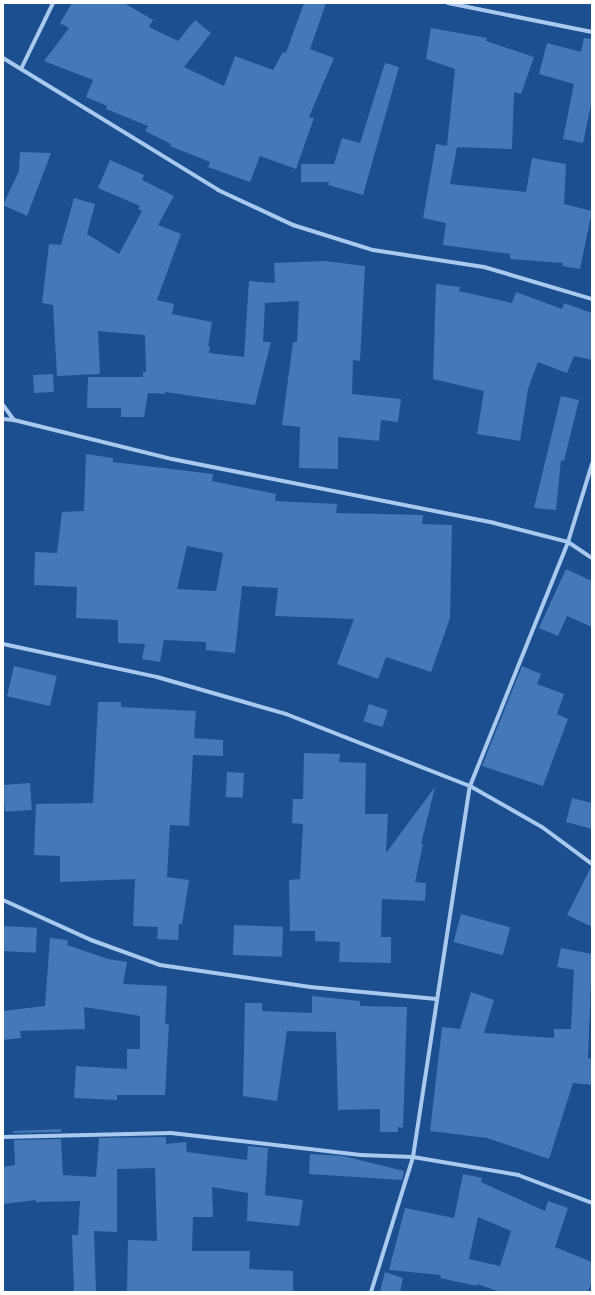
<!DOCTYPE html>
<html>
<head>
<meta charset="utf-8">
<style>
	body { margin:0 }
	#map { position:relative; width:595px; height:1295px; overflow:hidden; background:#1b4f8f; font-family:"Noto Sans",sans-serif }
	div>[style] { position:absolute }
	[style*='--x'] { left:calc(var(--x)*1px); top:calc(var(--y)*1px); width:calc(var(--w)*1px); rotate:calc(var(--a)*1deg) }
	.building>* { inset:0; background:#4478b7; transform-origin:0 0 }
	.minor>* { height:4px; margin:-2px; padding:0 2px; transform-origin:2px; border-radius:2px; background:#a9c9ee }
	span { translate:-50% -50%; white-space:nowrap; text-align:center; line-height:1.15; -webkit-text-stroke:3px #1b4f8f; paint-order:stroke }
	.frame { position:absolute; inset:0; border:4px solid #fff; pointer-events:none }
</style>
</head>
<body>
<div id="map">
	<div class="building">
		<div style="clip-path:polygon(72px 3px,124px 3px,153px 20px,149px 27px,178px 41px,195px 20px,211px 33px,184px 67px,224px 86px,235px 56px,273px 70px,283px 52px,286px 53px,304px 3px,326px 3px,310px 49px,334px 58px,309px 117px,314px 118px,296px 169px,260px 156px,250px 182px,208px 167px,210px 162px,170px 146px,171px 144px,145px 131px,148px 126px,106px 109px,107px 106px,86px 97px,93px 80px,44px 61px,69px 28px,60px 23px)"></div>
		<div style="clip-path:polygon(431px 28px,487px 38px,486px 41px,534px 57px,521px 94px,514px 92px,512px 149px,454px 147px,457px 147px,450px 184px,526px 192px,532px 158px,566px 164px,564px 204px,592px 211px,580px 269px,562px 266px,563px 263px,510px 259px,510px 254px,443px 245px,446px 223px,423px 218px,436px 144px,447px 146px,455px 69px,426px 59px)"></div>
		<div style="clip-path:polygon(584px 38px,592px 39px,592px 100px,583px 143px,563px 139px,574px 84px,539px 74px,547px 43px,581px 52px)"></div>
		<div style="clip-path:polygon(385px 63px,399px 67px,363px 195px,328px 185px,329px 182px,301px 182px,301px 164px,334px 164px,342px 138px,360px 143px)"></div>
		<div style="clip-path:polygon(20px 152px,51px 153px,27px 216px,3px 205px,19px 171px)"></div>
		<div style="clip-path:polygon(110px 160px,144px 175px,142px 180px,174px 196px,158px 225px,181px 234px,157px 300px,174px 304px,172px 314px,212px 322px,208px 346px,210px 346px,209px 353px,244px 357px,249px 281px,275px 283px,274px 263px,325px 261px,365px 266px,360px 361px,353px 360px,352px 394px,401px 399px,398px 422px,381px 420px,379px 441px,338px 437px,338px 469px,299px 468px,300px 427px,282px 425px,293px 342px,297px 342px,299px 301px,265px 303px,263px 342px,271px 342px,255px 405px,165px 392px,165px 394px,148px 393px,144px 417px,121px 417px,121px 408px,87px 408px,88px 377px,143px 377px,143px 372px,146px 372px,145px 335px,98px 331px,100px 374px,57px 376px,53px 305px,42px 303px,49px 244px,61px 245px,74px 198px,95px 204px,87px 234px,119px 254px,142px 211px,138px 209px,140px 206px,98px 188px)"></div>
		<div style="clip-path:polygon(436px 284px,460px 287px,459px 291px,512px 303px,516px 292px,562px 309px,564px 303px,592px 313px,592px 360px,574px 356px,567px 373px,538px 362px,528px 389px,520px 441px,477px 434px,484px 391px,433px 379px)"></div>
		<div style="left:53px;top:374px;width:18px;height:20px;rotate:87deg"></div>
		<div style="clip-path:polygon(561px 396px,579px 400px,564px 461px,561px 460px,556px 510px,534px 508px)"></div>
		<div style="clip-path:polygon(evenodd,86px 454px,113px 458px,113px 462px,213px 474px,212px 481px,276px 494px,275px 501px,337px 504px,336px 513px,423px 515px,422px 524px,452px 525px,450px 618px,431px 672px,386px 657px,378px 679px,337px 664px,354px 619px,275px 616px,278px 588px,242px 586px,235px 653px,206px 650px,206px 642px,164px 640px,160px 662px,142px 659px,145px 644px,118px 643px,118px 620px,76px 618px,77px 587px,34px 585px,35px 552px,57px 553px,62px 512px,84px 511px,86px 454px,187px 546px,223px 553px,216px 591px,177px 589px,187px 546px)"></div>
		<div style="clip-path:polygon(566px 569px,592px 581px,592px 627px,567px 616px,558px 636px,539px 628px)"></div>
		<div style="left:14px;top:666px;width:44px;height:31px;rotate:13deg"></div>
		<div style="clip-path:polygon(522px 666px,541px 674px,537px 684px,564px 694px,557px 714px,568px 719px,543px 786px,482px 766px)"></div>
		<div style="clip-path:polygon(98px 702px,121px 702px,121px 707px,196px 711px,194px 738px,223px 740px,223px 756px,193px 755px,189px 826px,170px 825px,167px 877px,189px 880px,182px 924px,179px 924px,178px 940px,157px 939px,158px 927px,133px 926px,135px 879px,60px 882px,60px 856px,34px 855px,36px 804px,93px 803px)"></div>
		<div style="left:369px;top:704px;width:20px;height:18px;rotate:18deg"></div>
		<div style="clip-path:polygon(304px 753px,340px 754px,339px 762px,366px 763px,365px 814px,388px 814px,386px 853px,435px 787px,421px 844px,423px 844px,415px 882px,426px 883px,425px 901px,382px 899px,381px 937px,391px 937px,391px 963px,339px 962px,340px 942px,315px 941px,315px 931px,290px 931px,289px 880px,300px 879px,303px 824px,292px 823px,293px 799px,303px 799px)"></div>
		<div style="left:227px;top:772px;width:17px;height:25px;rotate:3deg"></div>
		<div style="left:30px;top:783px;width:27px;height:27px;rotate:86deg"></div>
		<div style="clip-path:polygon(572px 798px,592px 803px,592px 829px,566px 822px)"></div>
		<div style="clip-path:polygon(591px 867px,592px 867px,592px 927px,567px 915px)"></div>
		<div style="left:461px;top:914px;width:51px;height:29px;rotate:15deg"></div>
		<div style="left:234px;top:925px;width:49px;height:30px;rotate:2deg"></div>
		<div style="left:3px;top:926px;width:34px;height:25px;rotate:3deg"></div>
		<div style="clip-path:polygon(50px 938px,68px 940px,67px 945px,108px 959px,127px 962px,123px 984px,167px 986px,165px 1024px,169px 1024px,165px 1095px,117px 1095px,117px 1100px,74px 1098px,76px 1066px,127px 1069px,127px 1049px,140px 1049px,140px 1016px,84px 1007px,85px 1029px,20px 1031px,21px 1038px,3px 1040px,3px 1011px,45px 1006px)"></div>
		<div style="clip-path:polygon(561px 948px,592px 954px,588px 1058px,592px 1059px,592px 1085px,573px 1083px,549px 1159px,487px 1138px,430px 1131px,442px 1027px,460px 1029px,471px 992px,494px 1000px,484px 1033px,554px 1038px,554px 1029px,571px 1029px,574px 970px,557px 967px)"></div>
		<div style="clip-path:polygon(312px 996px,360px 1001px,360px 1006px,407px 1007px,403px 1128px,398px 1127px,398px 1132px,380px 1132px,380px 1109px,338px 1110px,336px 1032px,287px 1031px,277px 1101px,243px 1096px,245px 1003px,262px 1003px,262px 1011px,312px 1013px)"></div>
		<div style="clip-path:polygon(61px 1129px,61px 1132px,14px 1133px,13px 1131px)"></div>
		<div style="clip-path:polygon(166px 1137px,166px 1144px,186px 1142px,187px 1152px,247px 1160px,248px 1146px,268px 1148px,265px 1195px,303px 1200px,299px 1226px,247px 1221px,248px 1193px,212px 1187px,213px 1217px,193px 1217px,192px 1251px,250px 1251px,249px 1269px,293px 1271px,293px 1292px,127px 1292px,128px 1240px,157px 1241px,155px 1168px,117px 1169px,117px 1232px,94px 1231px,96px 1292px,74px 1292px,72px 1235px,78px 1235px,80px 1201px,36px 1202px,36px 1200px,3px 1204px,3px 1167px,15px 1165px,14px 1140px,61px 1139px,63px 1175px,96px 1177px,99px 1138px)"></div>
		<div style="clip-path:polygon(310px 1154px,343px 1156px,404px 1171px,403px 1176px,402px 1180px,309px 1174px)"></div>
		<div style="clip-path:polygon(evenodd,463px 1174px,482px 1178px,481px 1182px,545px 1211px,548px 1201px,568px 1208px,555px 1247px,592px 1262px,592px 1281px,588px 1292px,501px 1292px,477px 1284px,477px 1286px,440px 1278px,441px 1275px,389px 1270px,405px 1208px,454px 1218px,463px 1174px,478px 1217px,511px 1231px,500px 1266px,469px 1259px,478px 1217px)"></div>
		<div style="clip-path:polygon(385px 1272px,403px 1278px,400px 1292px,380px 1292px)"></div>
	</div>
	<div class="minor">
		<div style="--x:448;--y:3;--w:147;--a:11.4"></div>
		<div style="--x:3;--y:58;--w:252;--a:31.5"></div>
		<div style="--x:218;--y:190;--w:83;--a:25"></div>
		<div style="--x:293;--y:225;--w:84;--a:17.4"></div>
		<div style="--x:373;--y:250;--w:112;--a:8.7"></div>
		<div style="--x:484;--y:267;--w:113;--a:16.5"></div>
		<div style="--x:21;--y:69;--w:73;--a:-64.1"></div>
		<div style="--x:3;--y:405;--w:19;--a:54"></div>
		<div style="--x:3;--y:419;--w:11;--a:5"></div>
		<div style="--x:14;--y:420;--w:163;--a:13.9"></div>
		<div style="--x:172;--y:459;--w:328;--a:11.2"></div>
		<div style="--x:494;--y:523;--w:76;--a:14.4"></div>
		<div style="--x:568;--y:542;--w:29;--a:34"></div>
		<div style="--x:3;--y:644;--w:157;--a:12.1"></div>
		<div style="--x:157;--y:677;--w:134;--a:16"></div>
		<div style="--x:286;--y:714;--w:198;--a:21.4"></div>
		<div style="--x:470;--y:786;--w:83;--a:29.7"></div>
		<div style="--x:542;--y:827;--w:62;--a:36.5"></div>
		<div style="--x:3;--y:900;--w:97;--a:24.4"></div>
		<div style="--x:91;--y:940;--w:73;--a:19.9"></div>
		<div style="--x:160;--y:965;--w:152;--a:8.3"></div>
		<div style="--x:310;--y:987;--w:127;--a:5.4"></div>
		<div style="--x:3;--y:1137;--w:168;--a:-1.4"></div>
		<div style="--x:171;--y:1133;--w:191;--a:6.6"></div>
		<div style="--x:361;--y:1155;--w:52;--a:2.2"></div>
		<div style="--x:413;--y:1157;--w:107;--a:9.7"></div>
		<div style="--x:518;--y:1175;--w:79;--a:20.7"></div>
		<div style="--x:371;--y:1292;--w:141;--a:-72.7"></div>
		<div style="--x:413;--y:1157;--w:375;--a:-81.3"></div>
		<div style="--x:470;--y:786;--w:263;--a:-68.1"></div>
		<div style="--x:568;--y:542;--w:82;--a:-72.9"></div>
	</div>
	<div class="frame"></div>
</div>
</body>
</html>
